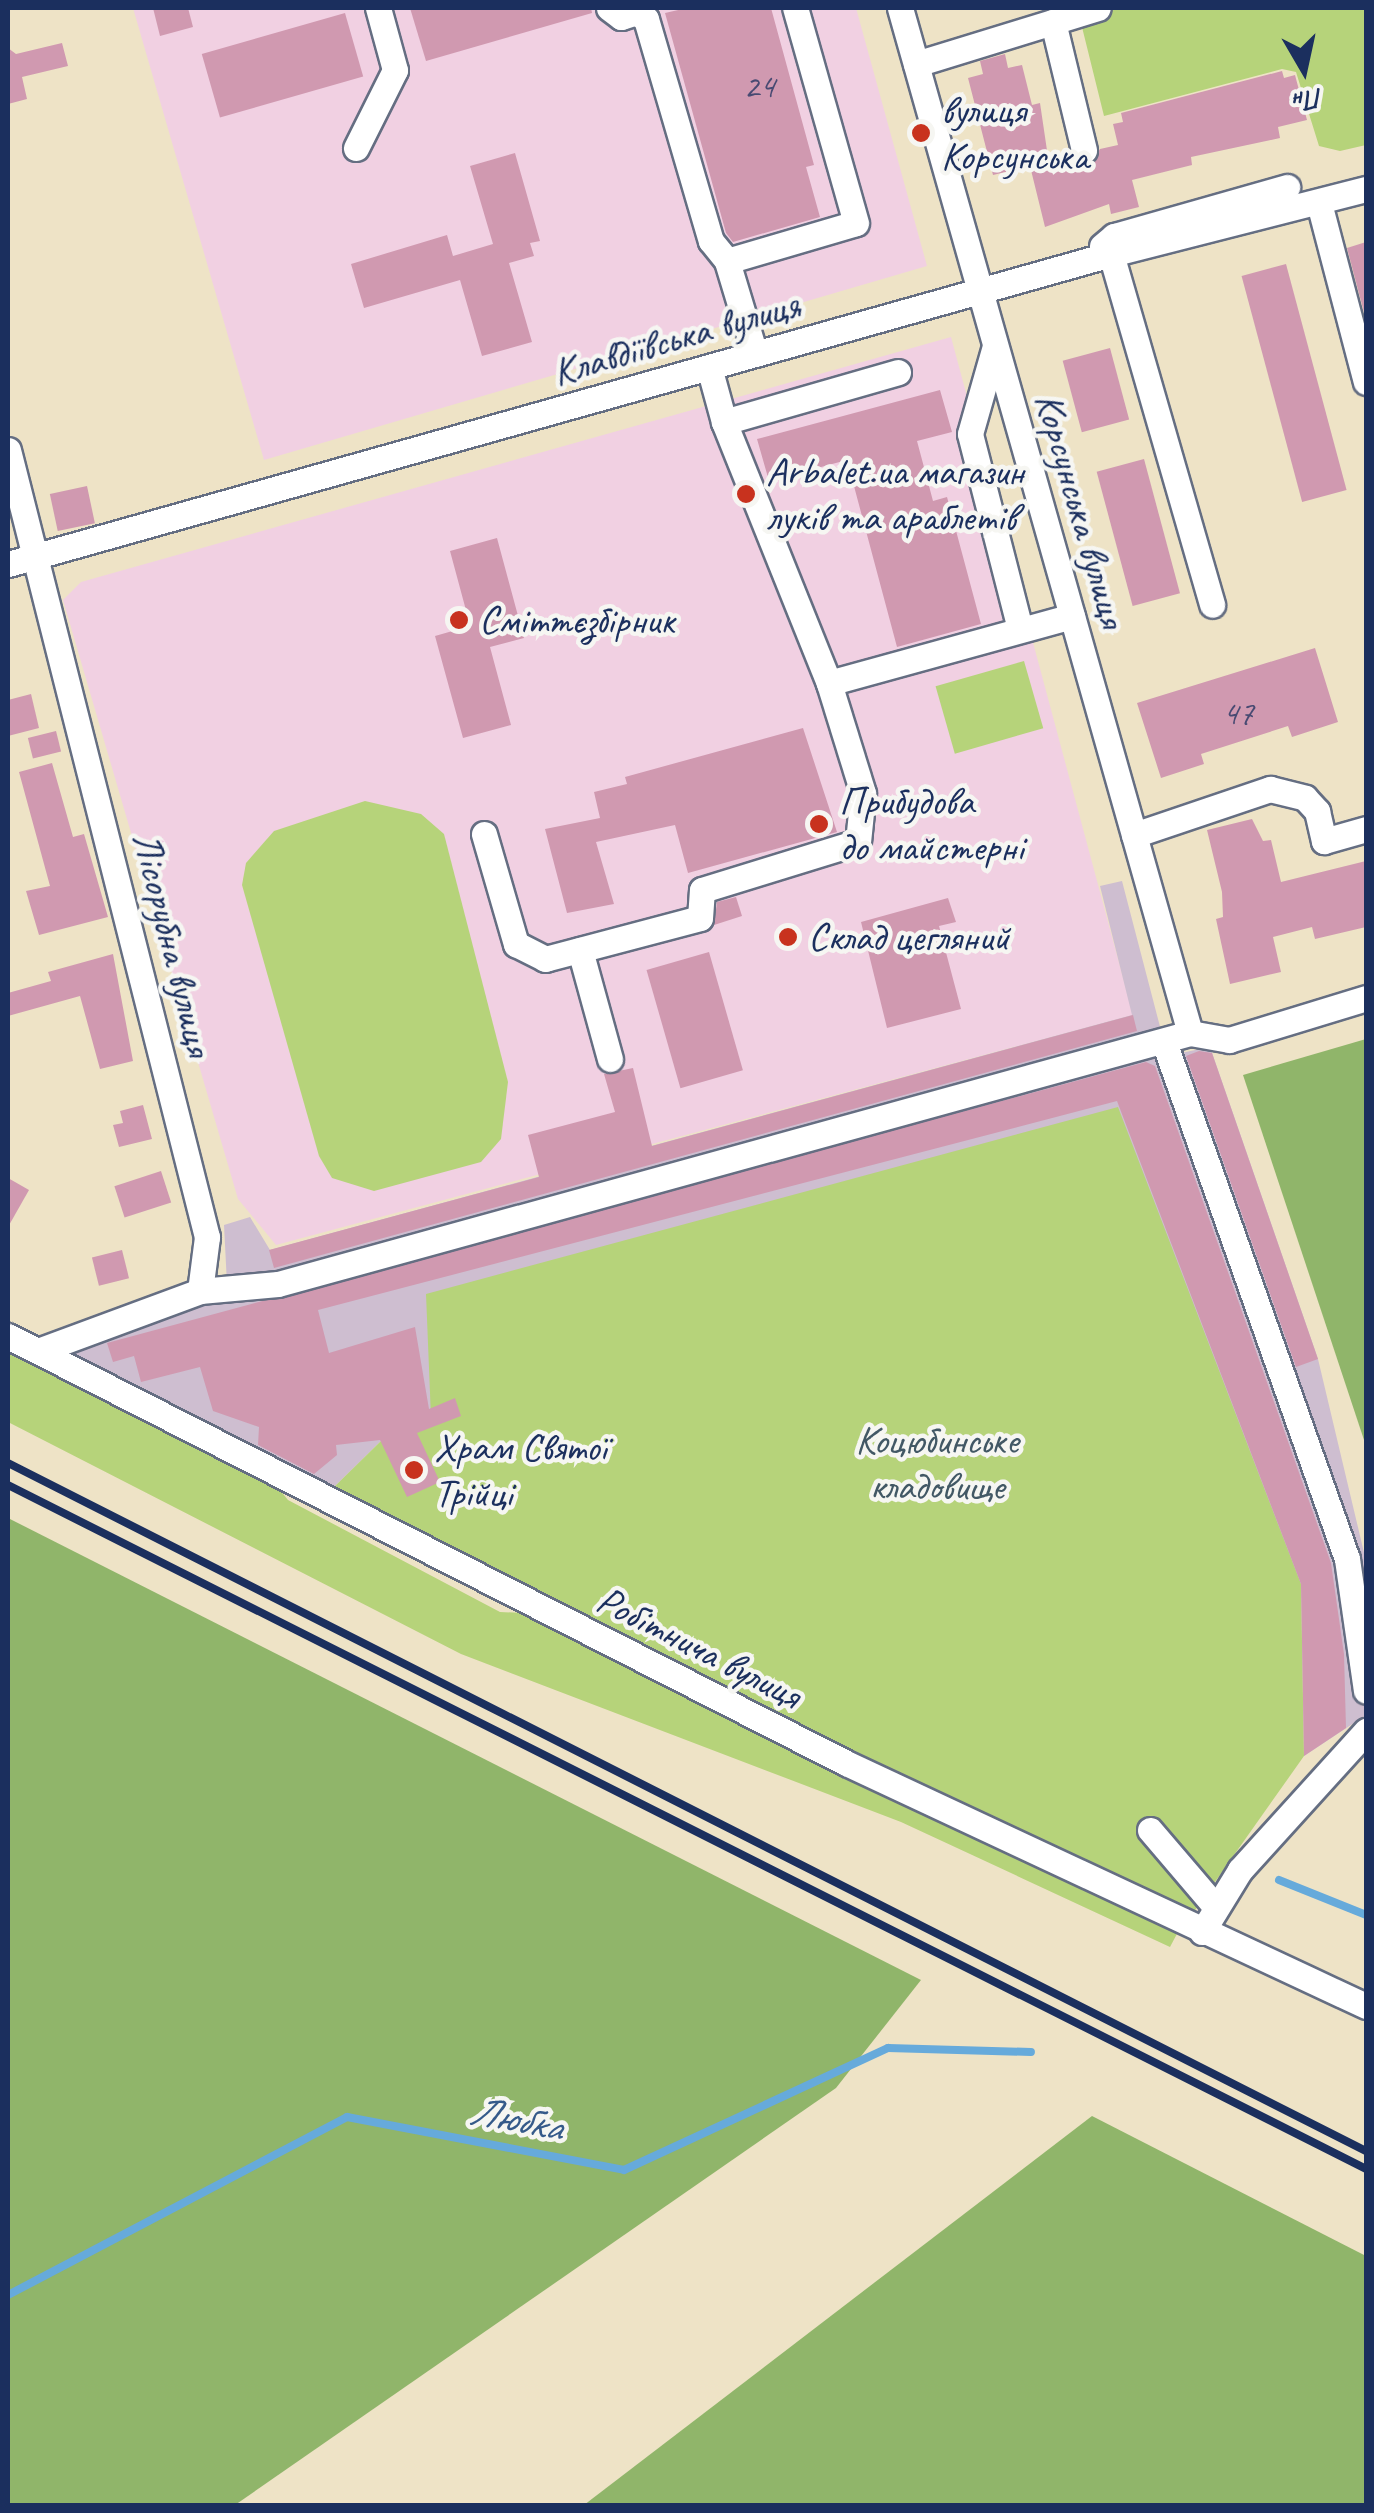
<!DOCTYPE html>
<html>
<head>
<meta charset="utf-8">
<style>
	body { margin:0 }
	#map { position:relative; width:1374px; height:2513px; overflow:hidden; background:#eee3c6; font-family:Caveat,sans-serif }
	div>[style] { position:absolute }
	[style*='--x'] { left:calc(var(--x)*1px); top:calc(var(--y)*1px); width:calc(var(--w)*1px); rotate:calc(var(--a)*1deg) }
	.built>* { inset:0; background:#f1d0e2 }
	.industrial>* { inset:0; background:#cebed0 }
	.green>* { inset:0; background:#b6d37a; transform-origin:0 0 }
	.forest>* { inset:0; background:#90b56a }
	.stream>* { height:8px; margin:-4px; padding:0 4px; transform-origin:4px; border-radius:4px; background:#66aadb }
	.building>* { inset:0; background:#d099b0; transform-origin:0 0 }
	.roads { filter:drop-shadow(2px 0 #656e82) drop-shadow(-2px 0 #656e82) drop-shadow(0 2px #656e82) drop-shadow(0 -2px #656e82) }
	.minor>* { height:25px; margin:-12.5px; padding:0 12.5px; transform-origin:12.5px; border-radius:12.5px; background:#fff }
	.rail>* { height:8px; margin:-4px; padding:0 4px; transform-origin:4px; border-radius:4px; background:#1b2f5e }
	.dots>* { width:28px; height:28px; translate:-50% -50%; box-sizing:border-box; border:5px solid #f6f6f2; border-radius:50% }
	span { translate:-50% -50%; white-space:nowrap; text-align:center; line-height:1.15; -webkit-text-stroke:9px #f6f6f2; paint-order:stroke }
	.number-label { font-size:35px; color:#484a72 }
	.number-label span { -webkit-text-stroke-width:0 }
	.poi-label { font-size:40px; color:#1b2f5e }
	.left { translate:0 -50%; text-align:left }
	.street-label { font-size:40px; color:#1b2f5e }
	.park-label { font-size:40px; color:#425865 }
	.water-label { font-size:42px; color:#355a8a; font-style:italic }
	.frame { position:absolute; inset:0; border:10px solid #1b2f5e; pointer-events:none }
	.north { position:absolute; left:1254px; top:20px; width:100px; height:100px; -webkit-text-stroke:8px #f6f6f2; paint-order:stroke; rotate:171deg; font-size:28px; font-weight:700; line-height:40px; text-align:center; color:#1b2f5e }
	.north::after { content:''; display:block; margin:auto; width:35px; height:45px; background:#1b2f5e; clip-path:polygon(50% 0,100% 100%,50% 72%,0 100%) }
</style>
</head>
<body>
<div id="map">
	<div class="built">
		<div style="clip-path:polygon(133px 8px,856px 8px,927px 266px,264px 460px)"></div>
		<div style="clip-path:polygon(951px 337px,1133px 1015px,276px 1245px,238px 1199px,63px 600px,81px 582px)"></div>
	</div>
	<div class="industrial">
		<div style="clip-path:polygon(1122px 881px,1164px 1042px,1171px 1055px,1210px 1047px,1318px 1359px,1366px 1561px,1366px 1715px,1304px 1756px,1301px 1584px,432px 1419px,382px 1440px,331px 1490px,68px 1351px,227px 1284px,224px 1225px,250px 1217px,270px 1250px,1132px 1015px,1100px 886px)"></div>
	</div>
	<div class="green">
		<div style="clip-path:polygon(1118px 8px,1366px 8px,1366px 145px,1340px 151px,1319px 146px,1296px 72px,1282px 69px,1104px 116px,1080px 19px)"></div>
		<div style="left:1024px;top:661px;width:70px;height:92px;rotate:74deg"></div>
		<div style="clip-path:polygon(365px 801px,421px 814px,444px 834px,508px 1082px,501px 1139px,481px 1162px,374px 1191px,332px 1178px,319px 1156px,242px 885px,246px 863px,274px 831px)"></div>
		<div style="clip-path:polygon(1118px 1107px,1301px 1584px,1304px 1756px,1193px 1913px,851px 1751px,331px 1490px,382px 1440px,431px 1418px,426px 1294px)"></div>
		<div style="clip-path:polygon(8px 1346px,275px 1484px,288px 1500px,500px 1612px,524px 1613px,1179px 1930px,1170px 1947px,901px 1822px,461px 1654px,8px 1422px)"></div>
	</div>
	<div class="forest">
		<div style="clip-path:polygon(1366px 1039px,1366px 1446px,1243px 1075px)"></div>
		<div style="clip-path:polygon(8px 1518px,921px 1980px,836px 2088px,235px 2505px,8px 2505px)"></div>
		<div style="clip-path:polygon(1092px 2116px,1366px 2256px,1366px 2505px,584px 2505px)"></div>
	</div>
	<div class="stream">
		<div style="--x:1279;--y:1880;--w:94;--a:21.9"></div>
		<div style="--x:8;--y:2295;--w:383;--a:-27.7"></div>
		<div style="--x:347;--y:2117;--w:282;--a:10.8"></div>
		<div style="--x:624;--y:2170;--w:291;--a:-24.8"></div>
		<div style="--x:888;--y:2048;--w:143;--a:1.6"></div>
	</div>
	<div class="building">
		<div style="clip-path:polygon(153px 8px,188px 8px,193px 27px,160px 36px)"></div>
		<div style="clip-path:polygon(410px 8px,591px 8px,592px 13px,426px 61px)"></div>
		<div style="clip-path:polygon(687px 8px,771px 8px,814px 165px,806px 167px,820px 217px,733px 242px,726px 233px,665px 13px)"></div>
		<div style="left:345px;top:13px;width:66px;height:149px;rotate:74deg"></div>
		<div style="clip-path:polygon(62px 43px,68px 66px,22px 77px,27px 99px,8px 104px,8px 48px,16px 54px)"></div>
		<div style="clip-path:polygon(1005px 54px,1008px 68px,1022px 65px,1032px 105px,1040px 103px,1049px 164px,1059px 166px,1089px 165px,1100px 149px,1118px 145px,1113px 124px,1123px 122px,1121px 113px,1282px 71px,1284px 78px,1295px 75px,1307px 120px,1278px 127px,1280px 138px,1191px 157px,1192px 165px,1132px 180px,1139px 207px,1111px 214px,1109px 204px,1045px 227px,1030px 166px,993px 175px,968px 78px,983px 74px,980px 61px)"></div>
		<div style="clip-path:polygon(515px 153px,540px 241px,530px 243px,534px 256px,509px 263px,532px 342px,482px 356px,460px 280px,364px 308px,351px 264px,447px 235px,453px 256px,493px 244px,470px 166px)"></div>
		<div style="clip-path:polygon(1366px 242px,1366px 320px,1347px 248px)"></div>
		<div style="left:1286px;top:264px;width:234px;height:46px;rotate:75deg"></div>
		<div style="left:1110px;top:348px;width:74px;height:49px;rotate:75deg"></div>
		<div style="clip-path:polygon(940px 390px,952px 432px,917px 441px,933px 501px,947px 497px,981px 624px,897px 647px,847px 460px,769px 481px,757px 439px)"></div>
		<div style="left:1144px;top:459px;width:139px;height:49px;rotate:75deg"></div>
		<div style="left:87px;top:486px;width:38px;height:38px;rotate:78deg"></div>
		<div style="clip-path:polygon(497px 538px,524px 638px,490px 647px,511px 725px,463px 738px,435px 636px,456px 630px,453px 618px,467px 614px,450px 551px)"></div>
		<div style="clip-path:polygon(1315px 648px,1338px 722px,1292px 737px,1288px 726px,1201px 754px,1204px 764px,1161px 778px,1137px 703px)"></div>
		<div style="clip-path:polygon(31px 694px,39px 728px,8px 736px,8px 700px)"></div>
		<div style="clip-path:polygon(803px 728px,837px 832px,688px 873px,675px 825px,596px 842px,614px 904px,567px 913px,545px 829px,600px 818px,594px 792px,627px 784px,625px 777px)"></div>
		<div style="left:56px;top:731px;width:21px;height:29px;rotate:76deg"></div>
		<div style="clip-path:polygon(52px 763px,73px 837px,84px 834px,108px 917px,39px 935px,26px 891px,50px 886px,19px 772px)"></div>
		<div style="clip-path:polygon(1252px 819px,1263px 841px,1271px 840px,1281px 882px,1366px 861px,1366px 927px,1315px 939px,1312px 927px,1273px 937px,1281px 972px,1230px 984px,1216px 919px,1223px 917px,1222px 892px,1207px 830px)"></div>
		<div style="clip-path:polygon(736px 897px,742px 916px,714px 925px,717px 902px)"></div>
		<div style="clip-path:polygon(948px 898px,956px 922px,939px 926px,961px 1009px,887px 1028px,861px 922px)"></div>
		<div style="left:709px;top:952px;width:123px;height:65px;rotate:74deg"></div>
		<div style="clip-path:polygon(113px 954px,133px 1061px,100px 1069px,80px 996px,8px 1016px,8px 993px,51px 981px,48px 972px)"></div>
		<div style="clip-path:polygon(1133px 1015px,1137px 1031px,274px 1268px,269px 1250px,539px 1177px,528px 1135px,615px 1112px,604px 1074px,633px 1068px,652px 1146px)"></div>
		<div style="clip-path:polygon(1199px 1051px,1212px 1053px,1318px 1359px,1296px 1367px,1186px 1056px)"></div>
		<div style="clip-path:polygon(1146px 1062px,1155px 1066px,1331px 1563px,1344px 1654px,1346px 1728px,1304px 1756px,1301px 1584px,1117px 1101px,318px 1310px,329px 1353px,415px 1327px,429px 1409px,455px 1398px,461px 1416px,417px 1433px,440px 1482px,407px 1497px,380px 1440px,336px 1445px,337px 1455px,314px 1474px,258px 1445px,259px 1427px,213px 1411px,200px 1367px,141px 1382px,134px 1356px,113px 1362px,107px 1343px)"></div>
		<div style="clip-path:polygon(143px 1105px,152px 1139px,119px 1147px,113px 1125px,123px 1123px,120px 1111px)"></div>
		<div style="left:161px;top:1171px;width:33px;height:49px;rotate:72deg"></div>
		<div style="clip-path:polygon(8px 1178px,29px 1190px,8px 1227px)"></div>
		<div style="left:122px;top:1250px;width:29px;height:31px;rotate:76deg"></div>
	</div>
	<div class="roads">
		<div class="minor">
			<div style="--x:609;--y:8;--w:15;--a:37"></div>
			<div style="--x:621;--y:17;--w:16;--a:-18"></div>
			<div style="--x:636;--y:12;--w:12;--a:35"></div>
			<div style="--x:646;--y:19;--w:231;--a:73.7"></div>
			<div style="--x:711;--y:241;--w:26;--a:51"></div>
			<div style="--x:900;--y:8;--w:1065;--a:74.2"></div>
			<div style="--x:1053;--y:22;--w:132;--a:76.4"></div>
			<div style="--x:916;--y:64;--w:190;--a:-17.1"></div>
			<div style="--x:356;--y:148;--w:87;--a:-63.4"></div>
			<div style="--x:395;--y:70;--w:64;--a:-105.3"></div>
			<div style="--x:1319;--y:203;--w:185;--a:75.3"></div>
			<div style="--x:1102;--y:246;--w:16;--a:-40"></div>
			<div style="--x:1114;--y:236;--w:180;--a:-15.8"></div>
			<div style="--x:1111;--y:254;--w:365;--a:73.9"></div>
			<div style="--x:995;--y:346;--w:91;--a:105.9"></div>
			<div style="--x:970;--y:434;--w:197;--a:75.6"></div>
			<div style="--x:755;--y:354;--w:97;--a:-106.8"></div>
			<div style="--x:727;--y:261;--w:134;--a:-16.4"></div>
			<div style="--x:856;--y:223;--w:223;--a:-105.8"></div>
			<div style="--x:709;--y:367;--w:57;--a:74.7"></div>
			<div style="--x:724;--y:422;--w:181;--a:-16"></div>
			<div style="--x:724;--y:422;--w:281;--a:68.1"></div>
			<div style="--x:8;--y:450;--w:812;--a:75.81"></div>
			<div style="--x:207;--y:1237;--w:54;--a:97.4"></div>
			<div style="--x:8;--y:564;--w:1146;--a:-15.7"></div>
			<div style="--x:1111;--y:254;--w:263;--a:-14.3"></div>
			<div style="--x:484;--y:834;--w:115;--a:73.8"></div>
			<div style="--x:516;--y:944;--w:33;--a:27"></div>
			<div style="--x:545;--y:959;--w:160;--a:-14.8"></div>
			<div style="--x:700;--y:918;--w:28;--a:-86"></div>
			<div style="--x:702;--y:890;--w:163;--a:-17.1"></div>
			<div style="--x:858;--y:842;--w:49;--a:-84.2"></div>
			<div style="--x:863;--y:793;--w:115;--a:-107.2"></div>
			<div style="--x:829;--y:683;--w:252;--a:-15.4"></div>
			<div style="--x:1134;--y:835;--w:144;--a:-18.7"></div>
			<div style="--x:1270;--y:789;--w:36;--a:14"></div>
			<div style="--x:1305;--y:798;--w:18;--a:47"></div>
			<div style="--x:1317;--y:811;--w:31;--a:77"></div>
			<div style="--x:1324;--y:841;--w:44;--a:-15.9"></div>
			<div style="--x:580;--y:950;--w:113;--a:74.6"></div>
			<div style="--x:1164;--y:1042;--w:548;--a:70.51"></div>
			<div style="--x:1347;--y:1559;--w:133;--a:81.8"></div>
			<div style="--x:8;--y:1336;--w:941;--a:27"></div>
			<div style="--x:846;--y:1763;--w:574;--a:25.05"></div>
			<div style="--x:38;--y:1351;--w:173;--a:-20.3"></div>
			<div style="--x:200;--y:1291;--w:78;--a:-5.1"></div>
			<div style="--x:278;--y:1284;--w:946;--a:-15.39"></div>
			<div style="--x:1190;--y:1033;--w:40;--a:10"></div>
			<div style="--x:1229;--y:1040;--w:143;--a:-17"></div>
			<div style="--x:1150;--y:1830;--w:99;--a:49.5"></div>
			<div style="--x:1202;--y:1932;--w:73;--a:-58.5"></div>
			<div style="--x:1240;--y:1870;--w:188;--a:-47.8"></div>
		</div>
	</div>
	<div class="rail">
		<div style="--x:8;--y:1463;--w:1522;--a:26.87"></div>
		<div style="--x:8;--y:1485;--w:1521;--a:26.73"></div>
	</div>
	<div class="dots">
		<div style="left:921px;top:133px;background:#c8321e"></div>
		<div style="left:746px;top:494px;background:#c8321e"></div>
		<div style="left:459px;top:620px;background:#c8321e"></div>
		<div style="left:819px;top:824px;background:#c8321e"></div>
		<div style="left:788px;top:937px;background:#c8321e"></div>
		<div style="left:414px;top:1470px;background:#c8321e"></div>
	</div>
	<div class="number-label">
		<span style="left:759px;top:86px">24</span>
		<span style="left:1238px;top:713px">47</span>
	</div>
	<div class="poi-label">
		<span class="left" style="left:941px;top:133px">вулиця<br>Корсунська</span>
		<span class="left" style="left:766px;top:494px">Arbalet.ua магазин<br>луків та араблетів</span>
		<span class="left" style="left:479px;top:620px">Сміттєзбірник</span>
		<span class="left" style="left:839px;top:824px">Прибудова<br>до майстерні</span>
		<span class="left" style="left:808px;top:937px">Склад цегляний</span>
		<span class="left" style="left:434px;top:1470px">Храм Святої<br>Трійці</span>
	</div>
	<div class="street-label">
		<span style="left:676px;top:338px;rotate:-16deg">Клавдіївська вулиця</span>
		<span style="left:1081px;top:510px;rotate:74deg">Корсунська вулиця</span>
		<span style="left:173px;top:944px;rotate:76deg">Лісорубна вулиця</span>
		<span style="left:699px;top:1647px;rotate:27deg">Робітнича вулиця</span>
	</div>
	<div class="park-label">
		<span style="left:937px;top:1463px">Коцюбинське<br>кладовище</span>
	</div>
	<div class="water-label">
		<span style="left:516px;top:2119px;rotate:11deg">Любка</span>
	</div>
	<div class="frame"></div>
	<div class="north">Пн</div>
</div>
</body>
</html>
